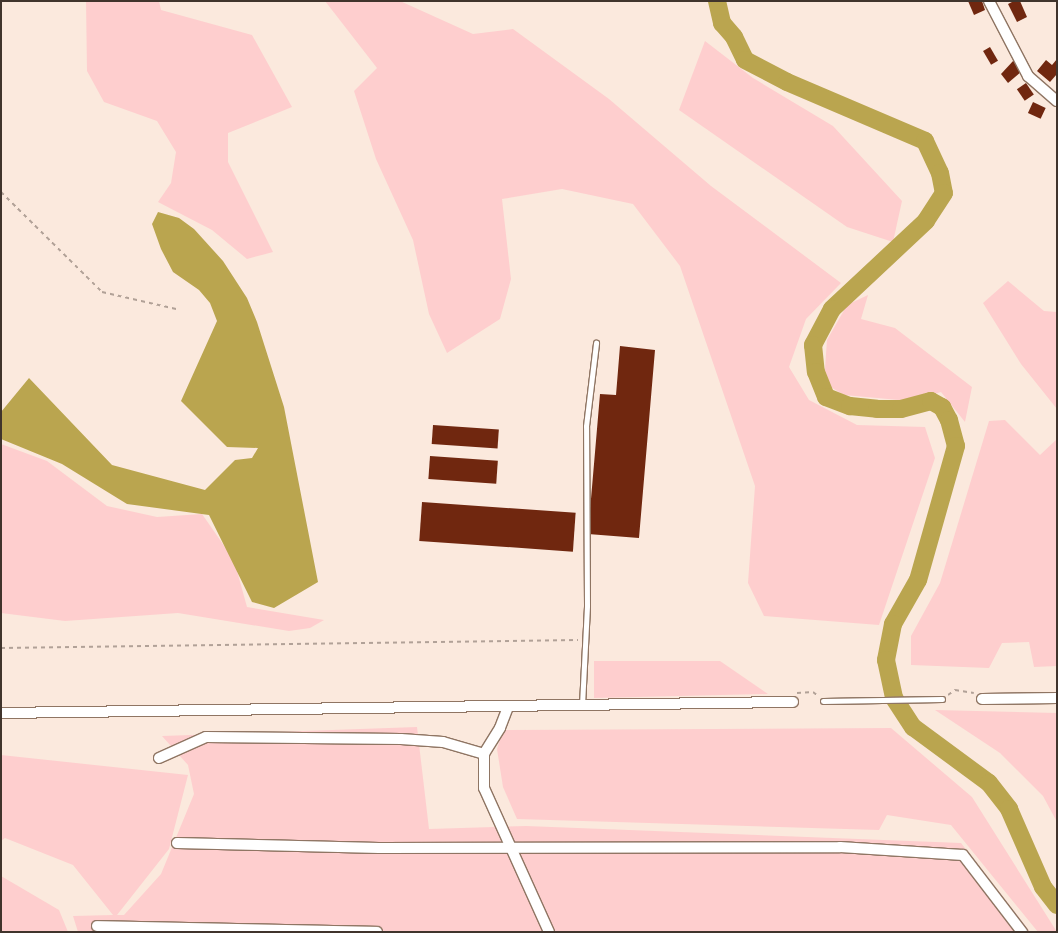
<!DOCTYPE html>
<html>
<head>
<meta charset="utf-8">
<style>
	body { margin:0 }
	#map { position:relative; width:1058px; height:933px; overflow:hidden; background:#fbe9dd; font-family:"DejaVu Sans",sans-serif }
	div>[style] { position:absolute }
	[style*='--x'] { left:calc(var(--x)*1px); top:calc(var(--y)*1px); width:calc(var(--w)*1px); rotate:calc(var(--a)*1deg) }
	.green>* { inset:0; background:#fecece }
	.water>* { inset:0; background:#baa54f }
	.river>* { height:18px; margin:-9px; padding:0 9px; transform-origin:9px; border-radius:9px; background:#baa54f }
	.building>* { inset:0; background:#70270f; transform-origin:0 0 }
	.path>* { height:2px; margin-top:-1px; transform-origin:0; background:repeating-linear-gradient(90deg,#b1a197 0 4px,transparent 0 8px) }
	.roads { filter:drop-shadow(1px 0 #8f7563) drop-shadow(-1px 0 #8f7563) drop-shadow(0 1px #8f7563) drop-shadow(0 -1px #8f7563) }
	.lane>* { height:5px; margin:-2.5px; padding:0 2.5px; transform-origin:2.5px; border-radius:2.5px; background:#fff }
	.street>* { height:10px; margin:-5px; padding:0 5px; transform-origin:5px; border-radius:5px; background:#fff }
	span { translate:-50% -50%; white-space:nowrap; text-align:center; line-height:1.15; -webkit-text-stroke:5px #fff9f5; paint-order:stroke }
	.frame { position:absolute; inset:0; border:2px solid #40342c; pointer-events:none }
</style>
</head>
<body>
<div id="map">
	<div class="green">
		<div style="clip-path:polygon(86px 1px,159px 1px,161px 10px,252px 35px,292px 107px,228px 133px,228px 162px,273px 252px,247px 259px,212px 230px,158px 202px,171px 183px,176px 152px,157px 121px,104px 102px,87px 71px)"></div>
		<div style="clip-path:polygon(325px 1px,400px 1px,473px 34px,513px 29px,609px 99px,711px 186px,841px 283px,806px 319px,789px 367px,809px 400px,857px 425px,925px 427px,935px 458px,879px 625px,764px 616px,748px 583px,755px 486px,680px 266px,633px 204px,562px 189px,502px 199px,511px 279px,500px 319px,447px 353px,429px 314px,413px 240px,376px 159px,354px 91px,377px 68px)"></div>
		<div style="clip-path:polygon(705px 41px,753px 78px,833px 126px,902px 201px,893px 242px,847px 227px,679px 110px)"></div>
		<div style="clip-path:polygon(1008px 281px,1044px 311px,1057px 312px,1057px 409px,1021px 364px,983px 303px)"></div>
		<div style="clip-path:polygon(868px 295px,861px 319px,895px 328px,972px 387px,965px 422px,941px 392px,910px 401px,844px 395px,824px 383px,827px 340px,847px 305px)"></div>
		<div style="clip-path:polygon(1005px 420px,1040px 455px,1057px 439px,1057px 666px,1034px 667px,1029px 642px,1002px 643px,989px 668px,911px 665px,911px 636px,940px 583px,989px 421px)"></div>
		<div style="clip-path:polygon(1px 444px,47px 461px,107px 506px,157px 517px,202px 514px,234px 560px,247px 607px,324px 620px,310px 628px,289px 631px,178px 613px,65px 621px,1px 613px)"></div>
		<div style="clip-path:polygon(594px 661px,720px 661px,768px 694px,594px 698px)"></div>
		<div style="clip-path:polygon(935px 710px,1057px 713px,1057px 822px,1043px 796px,1000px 753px)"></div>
		<div style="clip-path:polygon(417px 727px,429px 829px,526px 826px,961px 843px,1030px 932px,78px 932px,73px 916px,113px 915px,73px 865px,5px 838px,1px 841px,1px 755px,188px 775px,169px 849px,117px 915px,124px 915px,161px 874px,194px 794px,188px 765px,162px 736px)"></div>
		<div style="clip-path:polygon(891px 728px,972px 797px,1057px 932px,1038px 932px,951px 825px,887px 815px,879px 830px,517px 819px,503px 787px,497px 749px,503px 730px)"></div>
		<div style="clip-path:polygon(1px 876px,59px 910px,68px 932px,1px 932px)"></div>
	</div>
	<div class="water">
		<div style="clip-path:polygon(158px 212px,179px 218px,194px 229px,223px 261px,247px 298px,257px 322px,284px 407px,318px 582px,274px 608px,252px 602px,209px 515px,127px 504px,62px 464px,1px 439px,1px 412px,29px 378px,112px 465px,205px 490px,235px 460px,252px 458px,258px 448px,227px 447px,181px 401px,217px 321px,210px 303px,199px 290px,173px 272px,161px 249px,152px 224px)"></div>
	</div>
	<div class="river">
		<div style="--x:717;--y:1;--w:23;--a:77"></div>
		<div style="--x:722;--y:23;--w:18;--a:49"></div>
		<div style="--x:734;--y:37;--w:25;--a:64"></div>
		<div style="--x:745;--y:60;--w:47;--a:27.6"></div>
		<div style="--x:787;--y:82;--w:150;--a:23.1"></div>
		<div style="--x:925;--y:141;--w:35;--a:65"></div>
		<div style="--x:940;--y:173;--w:20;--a:79"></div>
		<div style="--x:944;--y:193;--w:33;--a:123"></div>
		<div style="--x:926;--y:221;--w:129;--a:136.9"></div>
		<div style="--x:832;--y:309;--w:41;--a:117.8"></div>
		<div style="--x:813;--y:345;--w:27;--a:84"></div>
		<div style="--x:816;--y:372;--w:27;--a:68"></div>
		<div style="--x:826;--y:397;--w:26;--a:21"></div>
		<div style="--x:850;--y:406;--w:27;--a:6"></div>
		<div style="--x:877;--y:409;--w:24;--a:0"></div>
		<div style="--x:901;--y:409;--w:31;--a:-15"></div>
		<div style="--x:931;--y:401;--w:13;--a:29"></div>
		<div style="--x:942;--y:407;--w:15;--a:62"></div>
		<div style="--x:949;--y:420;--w:27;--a:75"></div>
		<div style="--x:956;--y:446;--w:139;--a:105.8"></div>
		<div style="--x:918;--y:580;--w:51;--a:119.6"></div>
		<div style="--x:893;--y:624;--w:37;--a:101"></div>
		<div style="--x:886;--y:660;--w:39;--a:78"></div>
		<div style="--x:894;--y:698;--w:35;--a:57"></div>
		<div style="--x:913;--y:727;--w:94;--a:36.4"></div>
		<div style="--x:989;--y:783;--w:33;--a:52"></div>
		<div style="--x:1009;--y:809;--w:85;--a:66.4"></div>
		<div style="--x:1043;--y:887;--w:23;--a:52"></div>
	</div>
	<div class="building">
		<div style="clip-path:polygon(968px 1px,982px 1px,985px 10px,974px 15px)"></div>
		<div style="clip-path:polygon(1014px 1px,1020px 1px,1027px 17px,1017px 22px,1008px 4px)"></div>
		<div style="left:990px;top:47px;width:16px;height:8px;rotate:60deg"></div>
		<div style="clip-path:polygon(1057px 59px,1057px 74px,1050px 82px,1037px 71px,1046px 60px,1052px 65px)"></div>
		<div style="clip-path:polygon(1014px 60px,1022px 71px,1008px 83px,1001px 74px)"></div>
		<div style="left:1026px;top:83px;width:14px;height:11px;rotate:56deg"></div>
		<div style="left:1033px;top:102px;width:14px;height:12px;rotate:25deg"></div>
		<div style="clip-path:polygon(620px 346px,655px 350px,639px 538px,588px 534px,600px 394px,616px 395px)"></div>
		<div style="left:433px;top:425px;width:66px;height:19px;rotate:4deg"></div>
		<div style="left:430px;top:456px;width:68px;height:23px;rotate:4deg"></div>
		<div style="left:422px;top:502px;width:154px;height:39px;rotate:4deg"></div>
	</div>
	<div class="path">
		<div style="--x:1;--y:192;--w:142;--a:44.7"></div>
		<div style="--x:102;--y:292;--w:76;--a:12.9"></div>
		<div style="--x:1;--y:648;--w:577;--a:-0.79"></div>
		<div style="--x:797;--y:693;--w:16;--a:-4"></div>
		<div style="--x:813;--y:692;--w:6;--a:39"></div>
		<div style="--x:948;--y:695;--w:9;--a:-36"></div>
		<div style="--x:955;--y:690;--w:19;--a:9"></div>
	</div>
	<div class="roads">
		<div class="lane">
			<div style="--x:823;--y:701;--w:119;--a:-1"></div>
			<div style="--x:582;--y:705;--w:100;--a:-87.1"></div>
			<div style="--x:587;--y:605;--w:179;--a:-90.3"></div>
			<div style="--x:586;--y:426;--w:84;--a:-83.1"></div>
		</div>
		<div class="street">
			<div style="--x:989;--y:1;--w:85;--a:62.5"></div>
			<div style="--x:1028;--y:76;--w:38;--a:41"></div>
			<div style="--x:982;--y:699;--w:75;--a:-0.8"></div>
			<div style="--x:508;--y:707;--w:22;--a:111"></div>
			<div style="--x:500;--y:728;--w:31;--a:122"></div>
			<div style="--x:484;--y:754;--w:34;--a:90"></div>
			<div style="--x:484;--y:788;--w:158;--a:65.7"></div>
			<div style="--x:1;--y:713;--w:792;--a:-0.8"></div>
			<div style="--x:159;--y:758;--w:51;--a:-24.1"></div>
			<div style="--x:206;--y:737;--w:195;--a:0.6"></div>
			<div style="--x:401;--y:739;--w:42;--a:4.1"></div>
			<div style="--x:443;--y:742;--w:43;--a:16.3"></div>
			<div style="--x:177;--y:843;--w:202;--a:1.4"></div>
			<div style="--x:379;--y:848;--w:461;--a:-0.1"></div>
			<div style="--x:840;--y:847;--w:123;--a:3.7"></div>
			<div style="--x:963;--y:855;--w:97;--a:52.5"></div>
			<div style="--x:97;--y:926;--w:280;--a:1.2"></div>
		</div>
	</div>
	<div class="frame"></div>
</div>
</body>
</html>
